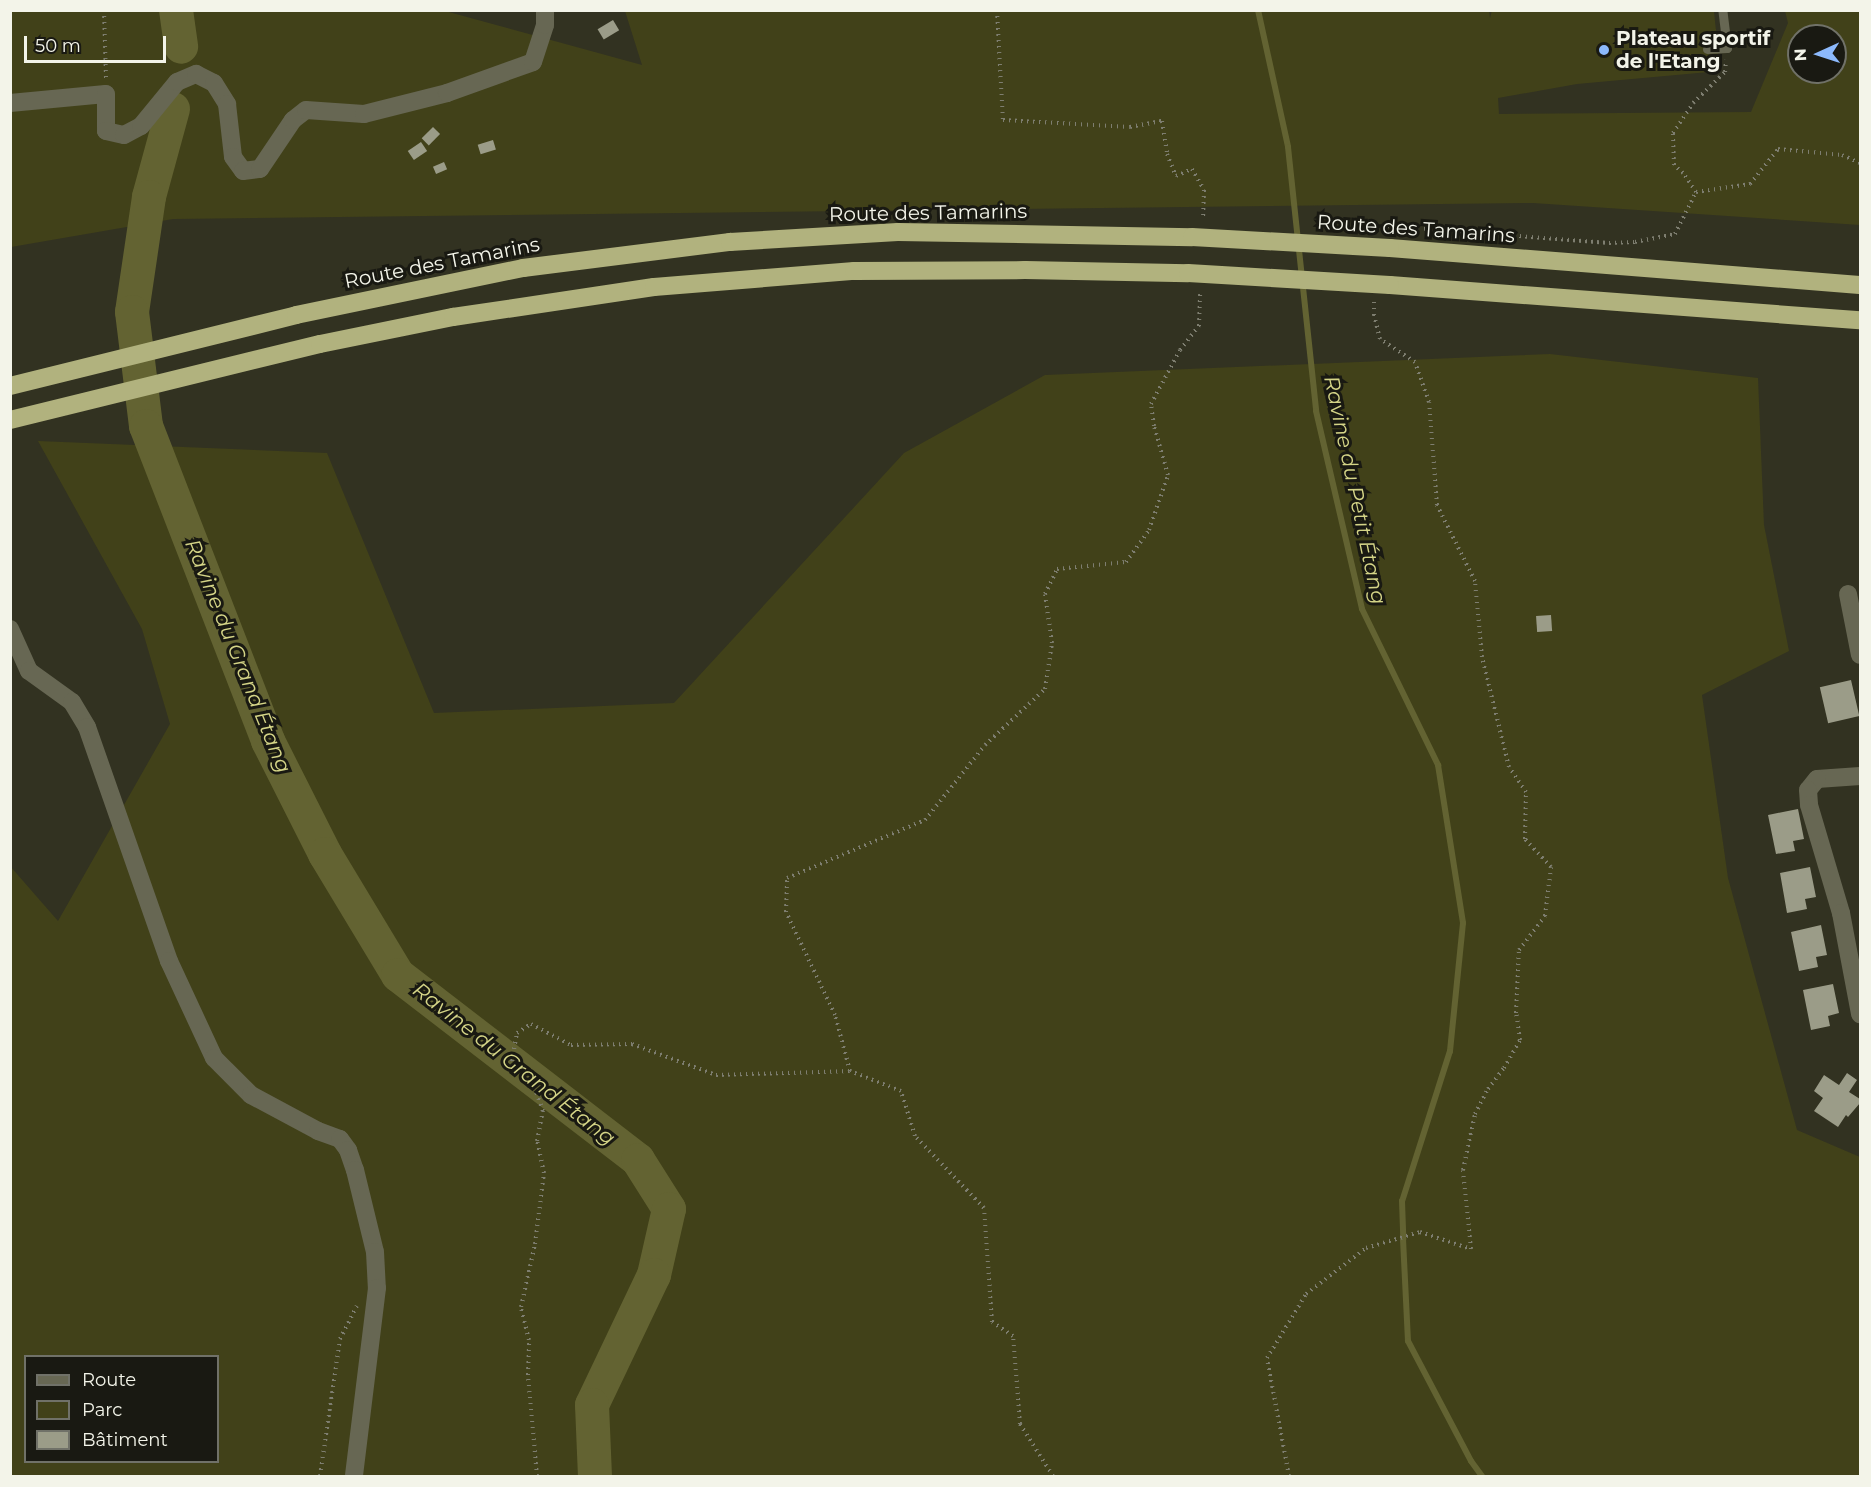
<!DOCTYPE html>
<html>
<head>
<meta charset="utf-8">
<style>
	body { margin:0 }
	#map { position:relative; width:1871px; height:1487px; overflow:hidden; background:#323221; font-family:Montserrat,sans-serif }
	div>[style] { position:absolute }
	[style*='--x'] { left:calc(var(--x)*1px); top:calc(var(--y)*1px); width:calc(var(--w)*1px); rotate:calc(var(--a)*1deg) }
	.green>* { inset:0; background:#414119 }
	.stream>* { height:6px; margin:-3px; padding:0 3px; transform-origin:3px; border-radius:3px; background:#636332 }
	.river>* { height:34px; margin:-17px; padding:0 17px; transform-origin:17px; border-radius:17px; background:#636332 }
	.building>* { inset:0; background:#9b9c88; transform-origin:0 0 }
	.path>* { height:4px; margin-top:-2px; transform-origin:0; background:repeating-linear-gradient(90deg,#7e7e70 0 1.5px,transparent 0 6px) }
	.lane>* { height:9px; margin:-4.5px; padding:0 4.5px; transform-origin:4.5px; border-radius:4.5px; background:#676753 }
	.street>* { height:18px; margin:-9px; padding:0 9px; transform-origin:9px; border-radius:9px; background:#676753 }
	.highway>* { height:18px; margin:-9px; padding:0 9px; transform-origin:9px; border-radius:9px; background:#b1b27e }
	.highway-bridge>* { height:18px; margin:-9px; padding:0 9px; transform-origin:9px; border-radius:9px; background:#b1b27e }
	.dots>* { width:16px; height:16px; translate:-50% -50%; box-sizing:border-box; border:3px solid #191912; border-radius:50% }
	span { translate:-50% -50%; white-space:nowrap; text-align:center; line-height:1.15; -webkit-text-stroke:6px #191912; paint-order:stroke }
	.poi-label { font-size:20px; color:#f3f4e9; font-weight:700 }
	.left { translate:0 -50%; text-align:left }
	.street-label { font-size:20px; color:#f3f4e9 }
	.water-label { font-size:21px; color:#d5d587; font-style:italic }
	.frame { position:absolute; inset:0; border:12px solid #f3f4e9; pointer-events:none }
	.legend { position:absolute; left:24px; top:1355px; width:195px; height:108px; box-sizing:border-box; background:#191912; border:2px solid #707168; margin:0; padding:8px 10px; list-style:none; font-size:18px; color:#f3f4e9 }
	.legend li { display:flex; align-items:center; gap:12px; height:30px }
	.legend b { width:30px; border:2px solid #707168 }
	.north { position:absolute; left:1787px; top:24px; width:60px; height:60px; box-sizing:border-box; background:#191912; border:2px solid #707168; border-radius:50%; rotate:267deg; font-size:16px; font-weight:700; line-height:24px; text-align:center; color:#f3f4e9 }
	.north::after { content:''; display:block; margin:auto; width:21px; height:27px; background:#8cb9fc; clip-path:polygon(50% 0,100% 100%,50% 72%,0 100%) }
	.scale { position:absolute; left:24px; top:36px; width:142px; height:27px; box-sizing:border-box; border:3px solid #f3f4e9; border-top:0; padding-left:8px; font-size:18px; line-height:21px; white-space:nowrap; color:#f3f4e9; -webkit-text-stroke:4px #191912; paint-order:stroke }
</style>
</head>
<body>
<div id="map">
	<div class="green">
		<div style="clip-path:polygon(evenodd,1489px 10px,1490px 18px,1492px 10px,1714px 11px,1720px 71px,1577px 84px,1498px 98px,1499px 114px,1751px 112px,1788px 23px,1785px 11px,1860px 11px,1860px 225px,1533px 203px,173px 219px,11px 247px,11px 11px,445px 11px,642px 65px,625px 11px,1489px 10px,1799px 36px,1835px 36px,1835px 72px,1799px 72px,1799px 36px)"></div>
		<div style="clip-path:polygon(evenodd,1550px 354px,1758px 378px,1764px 525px,1789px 651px,1702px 695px,1728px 878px,1797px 1130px,1860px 1157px,1860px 1476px,11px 1476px,10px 866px,58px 921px,170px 724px,142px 629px,38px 441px,327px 453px,434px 713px,674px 703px,904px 453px,1045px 375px,1550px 354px,26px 1356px,218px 1356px,218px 1462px,26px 1462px,26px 1356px)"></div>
	</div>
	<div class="stream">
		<div style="--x:1258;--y:10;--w:140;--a:77.6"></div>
		<div style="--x:1288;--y:147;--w:265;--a:83.9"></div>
		<div style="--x:1316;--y:411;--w:203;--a:76.9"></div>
		<div style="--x:1362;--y:609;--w:174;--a:64"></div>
		<div style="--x:1438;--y:765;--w:160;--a:81"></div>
		<div style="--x:1463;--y:923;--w:129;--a:95.8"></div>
		<div style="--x:1450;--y:1051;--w:157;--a:107.7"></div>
		<div style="--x:1402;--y:1201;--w:38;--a:88"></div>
		<div style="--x:1403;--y:1239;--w:102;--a:87.2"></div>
		<div style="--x:1408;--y:1341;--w:136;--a:62.3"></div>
		<div style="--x:1471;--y:1461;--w:19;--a:54"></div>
	</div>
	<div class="river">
		<div style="--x:176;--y:10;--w:37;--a:82"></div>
		<div style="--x:173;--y:109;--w:91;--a:105.3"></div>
		<div style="--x:149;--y:197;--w:116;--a:98.4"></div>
		<div style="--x:132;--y:312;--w:115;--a:83"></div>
		<div style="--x:146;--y:426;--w:338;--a:68.8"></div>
		<div style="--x:268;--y:741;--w:127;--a:63.2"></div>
		<div style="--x:325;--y:854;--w:141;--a:58.9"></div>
		<div style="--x:398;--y:975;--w:303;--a:37.6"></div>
		<div style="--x:638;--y:1160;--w:58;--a:57.7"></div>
		<div style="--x:669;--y:1209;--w:68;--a:102.8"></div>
		<div style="--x:654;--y:1275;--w:144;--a:115.5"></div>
		<div style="--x:592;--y:1405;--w:71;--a:87.6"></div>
	</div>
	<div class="building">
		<div style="left:613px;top:20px;width:12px;height:18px;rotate:59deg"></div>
		<div style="left:433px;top:127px;width:10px;height:16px;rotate:45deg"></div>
		<div style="left:493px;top:140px;width:10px;height:16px;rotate:73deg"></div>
		<div style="left:421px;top:142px;width:11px;height:16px;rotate:56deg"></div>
		<div style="left:444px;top:162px;width:8px;height:12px;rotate:67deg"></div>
		<div style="left:1551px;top:615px;width:16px;height:15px;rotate:86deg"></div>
		<div style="left:1851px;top:680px;width:37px;height:32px;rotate:77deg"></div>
		<div style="clip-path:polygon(1798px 809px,1804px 839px,1793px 841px,1795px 851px,1776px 854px,1768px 815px)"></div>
		<div style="clip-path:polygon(1810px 867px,1816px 897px,1805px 899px,1807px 909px,1787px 913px,1780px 873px)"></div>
		<div style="clip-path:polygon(1821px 925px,1827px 955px,1816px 957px,1818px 967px,1799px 971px,1791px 932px)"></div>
		<div style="clip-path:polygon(1833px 984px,1839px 1013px,1828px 1016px,1830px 1026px,1811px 1030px,1803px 990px)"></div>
		<div style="clip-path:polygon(1847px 1073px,1857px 1080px,1849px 1092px,1860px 1099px,1860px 1103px,1848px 1117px,1846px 1115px,1838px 1127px,1814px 1111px,1823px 1098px,1814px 1091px,1824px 1075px,1839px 1085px)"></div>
	</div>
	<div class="path">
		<div style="--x:104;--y:10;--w:68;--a:88.3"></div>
		<div style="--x:997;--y:10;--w:110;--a:86.9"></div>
		<div style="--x:1003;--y:120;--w:127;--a:3.2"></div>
		<div style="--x:1130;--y:127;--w:33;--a:-11"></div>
		<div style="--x:1162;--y:121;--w:33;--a:81"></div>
		<div style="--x:1167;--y:154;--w:24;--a:68"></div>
		<div style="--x:1176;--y:176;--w:17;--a:-24"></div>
		<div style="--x:1192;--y:169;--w:24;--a:60"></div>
		<div style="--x:1204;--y:190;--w:30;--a:92"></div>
		<div style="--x:1696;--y:192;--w:55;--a:-8.4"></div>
		<div style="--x:1750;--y:184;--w:45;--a:-51.3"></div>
		<div style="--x:1778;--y:149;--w:64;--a:5.4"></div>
		<div style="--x:1842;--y:155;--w:20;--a:24"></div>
		<div style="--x:1375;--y:231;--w:6;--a:-81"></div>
		<div style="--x:1376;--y:225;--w:234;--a:4.4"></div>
		<div style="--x:1609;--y:243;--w:26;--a:-2"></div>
		<div style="--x:1635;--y:242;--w:41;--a:-11.3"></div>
		<div style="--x:1675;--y:234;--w:47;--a:-63.4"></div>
		<div style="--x:1696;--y:192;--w:23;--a:-124"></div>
		<div style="--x:1683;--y:173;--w:12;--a:-138"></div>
		<div style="--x:1674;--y:165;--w:32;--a:-92"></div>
		<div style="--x:1673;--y:133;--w:36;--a:-56"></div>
		<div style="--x:1693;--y:103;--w:45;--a:-44.1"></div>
		<div style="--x:1725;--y:72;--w:12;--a:-85"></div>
		<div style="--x:320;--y:1476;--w:138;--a:-81.7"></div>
		<div style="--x:340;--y:1339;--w:37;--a:-63"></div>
		<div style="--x:537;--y:1476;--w:101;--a:-95.1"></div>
		<div style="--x:528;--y:1375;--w:35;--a:-88"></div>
		<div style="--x:529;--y:1340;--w:34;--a:-104"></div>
		<div style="--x:521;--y:1307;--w:65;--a:-77.5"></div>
		<div style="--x:535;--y:1244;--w:72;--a:-82.8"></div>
		<div style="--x:544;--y:1173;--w:33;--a:-102"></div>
		<div style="--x:537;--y:1141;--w:31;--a:-79"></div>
		<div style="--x:543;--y:1111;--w:23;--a:-110"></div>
		<div style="--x:535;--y:1089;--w:36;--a:-129"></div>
		<div style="--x:512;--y:1061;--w:28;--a:-80"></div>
		<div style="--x:517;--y:1033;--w:17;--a:-33"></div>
		<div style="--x:531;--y:1024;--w:45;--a:27.7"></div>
		<div style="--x:571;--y:1045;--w:61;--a:-0.9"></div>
		<div style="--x:632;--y:1044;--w:90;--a:20.3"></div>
		<div style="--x:716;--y:1075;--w:134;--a:-1.7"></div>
		<div style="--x:1053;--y:1476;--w:62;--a:-122.4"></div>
		<div style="--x:1020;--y:1424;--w:88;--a:-94.5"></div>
		<div style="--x:1013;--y:1336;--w:25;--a:-146"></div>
		<div style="--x:992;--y:1322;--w:114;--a:-94"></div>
		<div style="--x:984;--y:1208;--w:100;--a:-133.8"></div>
		<div style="--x:915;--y:1136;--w:47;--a:-107.3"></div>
		<div style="--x:901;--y:1091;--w:55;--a:-158.6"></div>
		<div style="--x:850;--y:1071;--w:58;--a:-105"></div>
		<div style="--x:835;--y:1015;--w:114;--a:-115.4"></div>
		<div style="--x:786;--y:912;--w:34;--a:-88"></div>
		<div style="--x:787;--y:878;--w:150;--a:-22.8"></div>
		<div style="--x:925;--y:820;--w:96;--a:-51.3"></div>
		<div style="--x:985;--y:745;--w:82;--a:-43"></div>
		<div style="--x:1045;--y:689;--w:47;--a:-81.3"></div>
		<div style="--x:1052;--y:643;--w:49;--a:-98.1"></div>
		<div style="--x:1045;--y:594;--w:28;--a:-64"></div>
		<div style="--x:1057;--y:569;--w:69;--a:-5.8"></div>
		<div style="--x:1126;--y:562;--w:39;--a:-54"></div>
		<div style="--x:1149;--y:530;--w:58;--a:-70.9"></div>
		<div style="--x:1168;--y:475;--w:51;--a:-105.9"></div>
		<div style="--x:1154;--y:426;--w:22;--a:-98"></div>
		<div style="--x:1151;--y:404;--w:61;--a:-61.8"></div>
		<div style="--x:1180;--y:350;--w:31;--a:-52"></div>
		<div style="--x:1199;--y:326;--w:36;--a:-88"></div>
		<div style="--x:1289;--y:1476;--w:120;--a:-100.6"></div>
		<div style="--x:1267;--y:1358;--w:75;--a:-58.6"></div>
		<div style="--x:1306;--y:1294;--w:76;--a:-37.5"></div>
		<div style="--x:1366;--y:1248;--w:56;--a:-16.5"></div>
		<div style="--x:1420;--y:1232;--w:54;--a:18.4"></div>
		<div style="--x:1471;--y:1249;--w:79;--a:-95.8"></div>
		<div style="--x:1463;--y:1170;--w:57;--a:-77.9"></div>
		<div style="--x:1475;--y:1114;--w:28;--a:-63"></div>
		<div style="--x:1488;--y:1089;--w:26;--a:-53"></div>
		<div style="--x:1504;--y:1068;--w:32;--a:-60"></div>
		<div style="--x:1520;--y:1040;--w:27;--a:-98"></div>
		<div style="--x:1516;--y:1013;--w:63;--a:-87.3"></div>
		<div style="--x:1519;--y:950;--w:43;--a:-52.6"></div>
		<div style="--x:1545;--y:916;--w:49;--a:-83"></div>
		<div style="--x:1551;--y:867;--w:38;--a:-133"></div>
		<div style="--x:1525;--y:839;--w:47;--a:-88.8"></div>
		<div style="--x:1526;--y:792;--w:30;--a:-124"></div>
		<div style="--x:1509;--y:767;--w:113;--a:-103.8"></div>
		<div style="--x:1482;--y:657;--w:76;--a:-95.3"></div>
		<div style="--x:1475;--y:581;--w:85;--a:-116.6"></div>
		<div style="--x:1437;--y:505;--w:103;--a:-94.4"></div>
		<div style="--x:1429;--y:402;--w:42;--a:-109.3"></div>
		<div style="--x:1415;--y:362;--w:42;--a:-146.7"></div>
		<div style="--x:1380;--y:339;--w:25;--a:-104"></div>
		<div style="--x:1374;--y:315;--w:14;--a:-90"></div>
	</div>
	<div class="lane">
		<div style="--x:1707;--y:49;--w:20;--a:-3"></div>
		<div style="--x:1727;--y:48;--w:38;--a:-97"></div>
	</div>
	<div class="street">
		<div style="--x:10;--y:103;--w:96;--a:-5.4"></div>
		<div style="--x:106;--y:94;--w:37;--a:90"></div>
		<div style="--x:106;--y:131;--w:18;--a:13"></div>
		<div style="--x:124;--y:135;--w:19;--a:-28"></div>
		<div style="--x:141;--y:126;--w:57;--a:-50.7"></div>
		<div style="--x:177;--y:82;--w:21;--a:-23"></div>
		<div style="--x:196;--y:74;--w:20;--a:27"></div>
		<div style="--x:214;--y:83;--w:25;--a:58"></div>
		<div style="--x:227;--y:104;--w:53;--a:83.5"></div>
		<div style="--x:233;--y:157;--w:17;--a:54"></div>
		<div style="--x:243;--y:171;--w:17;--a:-7"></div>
		<div style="--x:260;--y:169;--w:59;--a:-56"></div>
		<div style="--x:293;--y:120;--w:16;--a:-38"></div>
		<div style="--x:306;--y:110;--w:58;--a:3.9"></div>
		<div style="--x:364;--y:114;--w:86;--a:-14.2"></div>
		<div style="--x:447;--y:93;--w:91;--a:-19.8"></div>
		<div style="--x:533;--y:62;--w:39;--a:-72"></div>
		<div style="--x:545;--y:25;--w:15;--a:-90"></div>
		<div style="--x:1848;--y:594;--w:62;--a:78.9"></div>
		<div style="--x:10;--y:629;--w:46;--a:65.7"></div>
		<div style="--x:29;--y:671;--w:53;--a:35.8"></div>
		<div style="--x:72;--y:702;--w:29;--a:59"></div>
		<div style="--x:87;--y:727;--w:248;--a:70.7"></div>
		<div style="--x:169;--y:961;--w:107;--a:65.1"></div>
		<div style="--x:214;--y:1058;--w:52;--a:45"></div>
		<div style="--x:251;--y:1095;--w:76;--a:28.2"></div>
		<div style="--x:318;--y:1131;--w:23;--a:20"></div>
		<div style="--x:340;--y:1139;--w:14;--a:54"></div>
		<div style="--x:348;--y:1150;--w:21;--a:71"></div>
		<div style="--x:355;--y:1170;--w:84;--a:76.3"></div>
		<div style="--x:375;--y:1252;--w:36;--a:87"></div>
		<div style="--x:377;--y:1288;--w:189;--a:97"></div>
		<div style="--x:1860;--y:776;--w:43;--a:176"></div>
		<div style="--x:1817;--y:779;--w:14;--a:129"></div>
		<div style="--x:1808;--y:790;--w:15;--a:86"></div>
		<div style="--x:1809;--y:805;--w:113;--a:73.5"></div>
		<div style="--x:1841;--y:913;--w:103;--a:79.3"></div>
	</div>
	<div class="highway">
		<div style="--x:1390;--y:248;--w:471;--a:4.5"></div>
		<div style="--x:1390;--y:285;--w:471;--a:4.3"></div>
		<div style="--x:10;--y:386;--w:295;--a:-13.9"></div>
		<div style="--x:296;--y:315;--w:232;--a:-11.7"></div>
		<div style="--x:523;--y:268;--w:209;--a:-7.2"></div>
		<div style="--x:730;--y:242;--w:168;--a:-3.4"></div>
		<div style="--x:898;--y:232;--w:294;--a:1"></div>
		<div style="--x:10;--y:420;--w:319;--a:-13.8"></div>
		<div style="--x:320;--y:344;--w:136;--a:-11.5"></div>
		<div style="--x:453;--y:317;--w:203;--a:-8.5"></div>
		<div style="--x:654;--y:287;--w:201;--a:-4.6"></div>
		<div style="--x:854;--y:271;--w:171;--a:-0.3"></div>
		<div style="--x:1025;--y:270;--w:163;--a:1.1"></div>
	</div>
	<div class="highway-bridge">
		<div style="--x:1192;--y:237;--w:198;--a:3.2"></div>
		<div style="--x:1188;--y:273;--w:202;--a:3.4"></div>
	</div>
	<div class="dots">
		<div style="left:1604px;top:50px;background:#8cb9fc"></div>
	</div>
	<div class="poi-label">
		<span class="left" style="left:1616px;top:50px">Plateau sportif<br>de l'Etang</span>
	</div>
	<div class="street-label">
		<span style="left:928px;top:213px;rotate:-1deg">Route des Tamarins</span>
		<span style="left:1416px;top:229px;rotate:4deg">Route des Tamarins</span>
		<span style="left:442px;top:263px;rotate:-11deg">Route des Tamarins</span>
	</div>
	<div class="water-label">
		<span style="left:1355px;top:490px;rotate:78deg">Ravine du Petit Étang</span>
		<span style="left:238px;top:656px;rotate:68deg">Ravine du Grand Étang</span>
		<span style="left:514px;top:1064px;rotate:38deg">Ravine du Grand Étang</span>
	</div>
	<div class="frame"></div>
	<ul class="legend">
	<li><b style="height:8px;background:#676753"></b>Route</li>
	<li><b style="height:16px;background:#414119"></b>Parc</li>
	<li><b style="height:16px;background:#9b9c88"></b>Bâtiment</li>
	</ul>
	<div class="north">N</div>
	<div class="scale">50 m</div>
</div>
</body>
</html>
